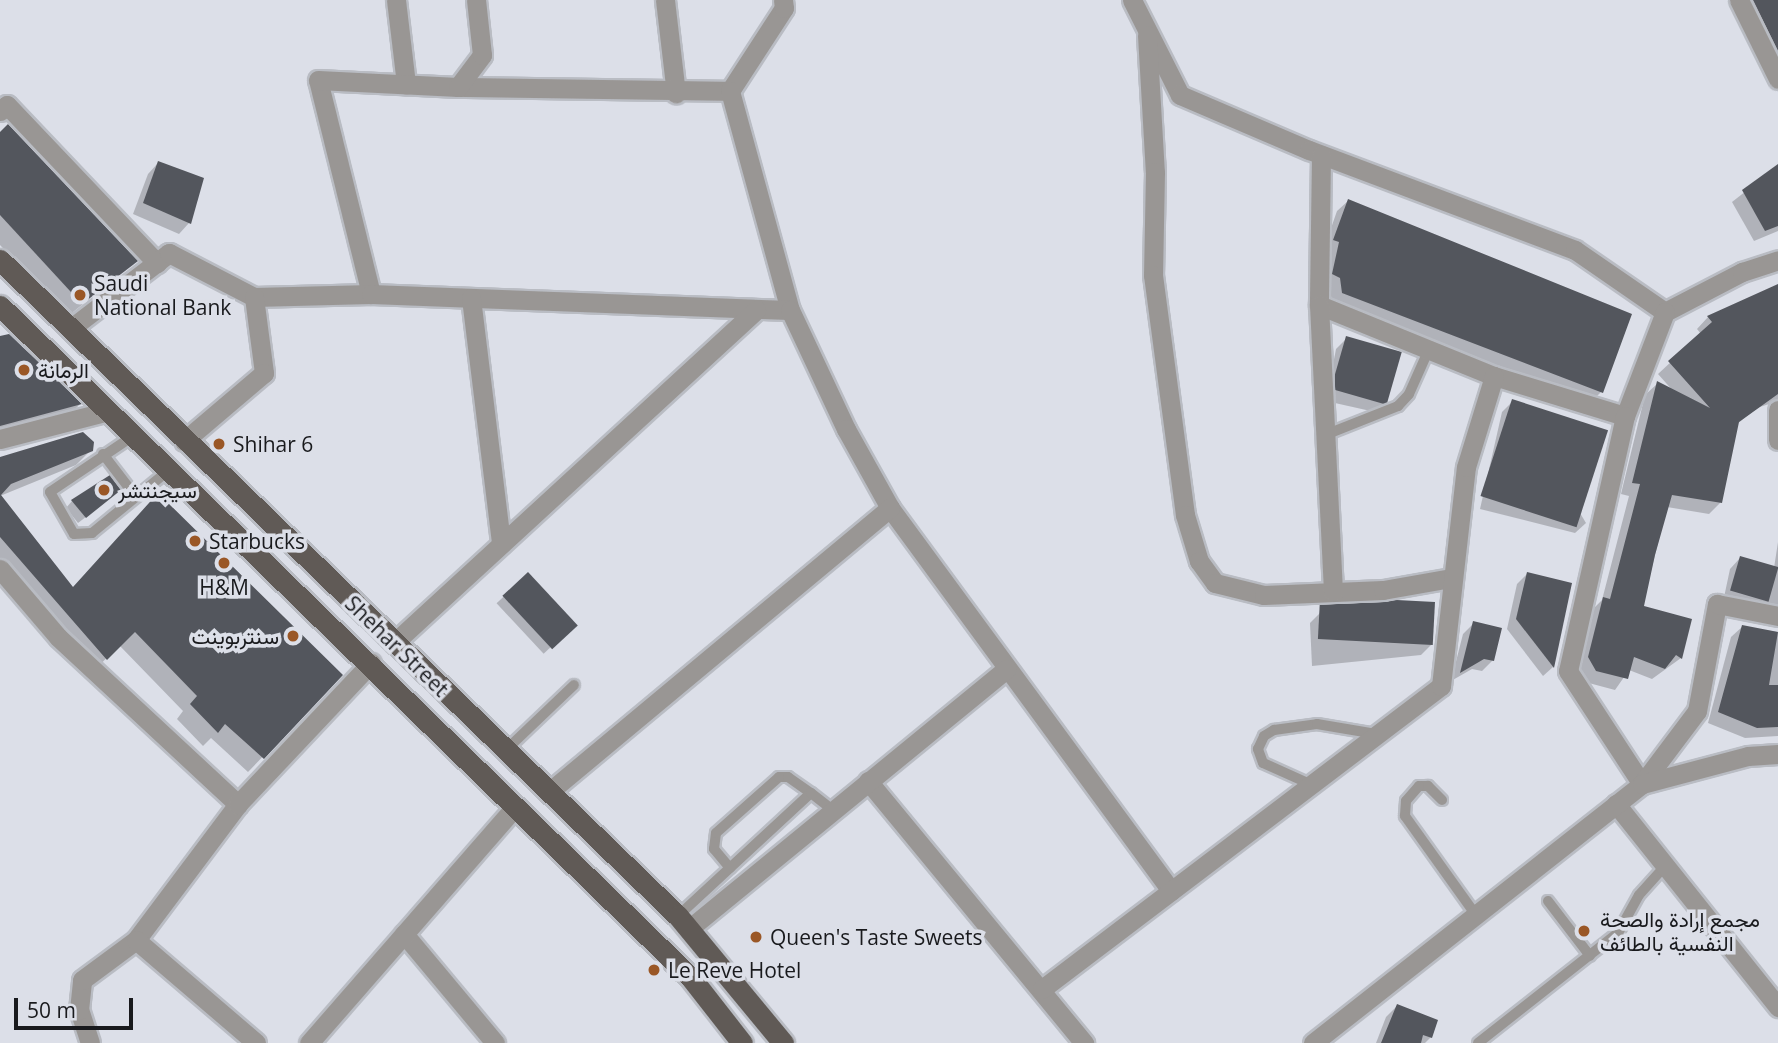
<!DOCTYPE html>
<html>
<head>
<meta charset="utf-8">
<style>
	body { margin:0 }
	#map { position:relative; width:1778px; height:1043px; overflow:hidden; background:#dcdfe8; font-family:"Open Sans",Vazirmatn,sans-serif }
	div>[style] { position:absolute }
	[style*='--x'] { left:calc(var(--x)*1px); top:calc(var(--y)*1px); width:calc(var(--w)*1px); rotate:calc(var(--a)*1deg) }
	.shadow>* { inset:0; background:#0003; transform-origin:0 0 }
	.building>* { inset:0; background:#53565d; transform-origin:0 0 }
	.roads { filter:drop-shadow(2px 0 #b9bcc3) drop-shadow(-2px 0 #b9bcc3) drop-shadow(0 2px #b9bcc3) drop-shadow(0 -2px #b9bcc3) }
	.lane>* { height:10px; margin:-5px; padding:0 5px; transform-origin:5px; border-radius:5px; background:#999694 }
	.street>* { height:19px; margin:-9.5px; padding:0 9.5px; transform-origin:9.5px; border-radius:9.5px; background:#999694 }
	.primary>* { height:21px; margin:-10.5px; padding:0 10.5px; transform-origin:10.5px; border-radius:10.5px; background:#605a56 }
	.dots>* { width:19px; height:19px; translate:-50% -50%; box-sizing:border-box; border:4px solid #dcdfe8; border-radius:50% }
	span { translate:-50% -50%; white-space:nowrap; text-align:center; line-height:1.15; -webkit-text-stroke:7px #dcdfe8; paint-order:stroke }
	.poi-label { font-size:21px; color:#191a1d }
	.left { translate:0 -50%; text-align:left }
	.right { translate:-100% -50%; text-align:right }
	.street-label { font-size:21px; color:#191a1d }
	.scale { position:absolute; left:14px; top:998px; width:119px; height:32px; box-sizing:border-box; border:4px solid #191a1d; border-top:0; padding-left:9px; font-size:21px; line-height:24px; white-space:nowrap; color:#191a1d; -webkit-text-stroke:5px #dcdfe8; paint-order:stroke }
</style>
</head>
<body>
<div id="map">
	<div class="shadow">
		<div style="clip-path:polygon(1736px 0,1778px 0,1778px 86px)"></div>
		<div style="clip-path:polygon(0 135px,136px 261px,67px 317px,0 245px)"></div>
		<div style="clip-path:polygon(158px 163px,189px 223px,179px 234px,133px 214px,148px 174px)"></div>
		<div style="clip-path:polygon(1778px 166px,1778px 231px,1754px 241px,1732px 202px)"></div>
		<div style="clip-path:polygon(1348px 201px,1601px 392px,1590px 403px,1332px 304px,1330px 288px,1322px 285px,1329px 253px,1323px 251px,1337px 211px)"></div>
		<div style="clip-path:polygon(1778px 286px,1778px 401px,1757px 408px,1737px 424px,1720px 503px,1709px 514px,1667px 507px,1642px 607px,1690px 620px,1681px 658px,1652px 679px,1629px 670px,1615px 690px,1585px 682px,1577px 669px,1591px 611px,1602px 600px,1629px 496px,1621px 494px,1645px 395px,1657px 384px,1674px 392px,1658px 374px,1701px 334px,1697px 329px,1708px 317px)"></div>
		<div style="clip-path:polygon(0 337px,80px 404px,66px 419px,0 437px)"></div>
		<div style="clip-path:polygon(1347px 338px,1386px 401px,1375px 412px,1326px 401px,1336px 349px)"></div>
		<div style="clip-path:polygon(1513px 401px,1586px 523px,1575px 533px,1480px 509px,1502px 412px)"></div>
		<div style="clip-path:polygon(91px 450px,76px 465px,0 496px,0 459px)"></div>
		<div style="clip-path:polygon(158px 495px,341px 675px,248px 772px,211px 738px,203px 746px,177px 719px,183px 711px,119px 645px,92px 673px,0 565px,0 497px,72px 589px)"></div>
		<div style="clip-path:polygon(112px 497px,78px 523px,66px 508px,72px 501px)"></div>
		<div style="clip-path:polygon(1778px 542px,1778px 626px,1770px 615px,1723px 602px,1730px 569px,1740px 558px,1774px 568px)"></div>
		<div style="left:528px;top:574px;width:69px;height:43px;rotate:47deg"></div>
		<div style="clip-path:polygon(1527px 574px,1570px 584px,1553px 667px,1543px 676px,1507px 629px,1517px 584px)"></div>
		<div style="clip-path:polygon(1321px 612px,1432px 644px,1421px 655px,1312px 666px,1310px 623px)"></div>
		<div style="clip-path:polygon(1474px 623px,1493px 660px,1482px 671px,1472px 669px,1451px 681px,1463px 634px)"></div>
		<div style="clip-path:polygon(1742px 627px,1778px 632px,1778px 736px,1745px 738px,1708px 723px,1731px 637px)"></div>
		<div style="clip-path:polygon(1397px 1006px,1431px 1037px,1425px 1043px,1376px 1043px,1386px 1017px)"></div>
	</div>
	<div class="building">
		<div style="clip-path:polygon(1753px 0,1778px 0,1778px 51px)"></div>
		<div style="clip-path:polygon(8px 124px,138px 261px,82px 304px,0 215px,0 132px)"></div>
		<div style="clip-path:polygon(158px 161px,204px 178px,191px 224px,143px 203px)"></div>
		<div style="clip-path:polygon(1778px 164px,1778px 226px,1765px 231px,1742px 190px)"></div>
		<div style="clip-path:polygon(1348px 199px,1632px 314px,1603px 393px,1342px 293px,1340px 278px,1332px 274px,1339px 242px,1333px 240px)"></div>
		<div style="clip-path:polygon(1778px 284px,1778px 394px,1739px 422px,1722px 503px,1672px 495px,1655px 555px,1644px 606px,1692px 619px,1682px 659px,1676px 655px,1665px 669px,1634px 657px,1628px 679px,1596px 671px,1588px 657px,1603px 597px,1610px 599px,1640px 484px,1632px 483px,1657px 381px,1710px 408px,1668px 361px,1712px 322px,1707px 316px)"></div>
		<div style="clip-path:polygon(9px 334px,73px 395px,82px 404px,0 426px,0 336px)"></div>
		<div style="left:1346px;top:336px;width:58px;height:55px;rotate:16deg"></div>
		<div style="left:1512px;top:399px;width:101px;height:102px;rotate:18deg"></div>
		<div style="clip-path:polygon(83px 432px,94px 442px,93px 451px,11px 484px,1px 495px,73px 587px,158px 493px,343px 675px,264px 759px,225px 724px,218px 733px,190px 704px,197px 696px,135px 632px,107px 660px,0 537px,0 457px)"></div>
		<div style="clip-path:polygon(110px 475px,121px 490px,86px 518px,71px 500px)"></div>
		<div style="left:1740px;top:556px;width:40px;height:36px;rotate:16deg"></div>
		<div style="left:528px;top:572px;width:73px;height:35px;rotate:47deg"></div>
		<div style="clip-path:polygon(1527px 572px,1572px 583px,1554px 668px,1516px 619px)"></div>
		<div style="left:1435px;top:602px;width:43px;height:115px;rotate:93deg"></div>
		<div style="clip-path:polygon(1473px 621px,1502px 628px,1494px 661px,1484px 659px,1460px 673px)"></div>
		<div style="clip-path:polygon(1742px 625px,1778px 632px,1769px 685px,1778px 685px,1778px 727px,1757px 728px,1718px 712px)"></div>
		<div style="clip-path:polygon(1397px 1004px,1438px 1020px,1432px 1038px,1423px 1035px,1421px 1043px,1381px 1043px)"></div>
	</div>
	<div class="roads">
		<div class="lane">
			<div style="--x:1325;--y:435;--w:79;--a:-21.7"></div>
			<div style="--x:1398;--y:406;--w:16;--a:-47"></div>
			<div style="--x:1409;--y:394;--w:49;--a:-66"></div>
			<div style="--x:133;--y:436;--w:100;--a:146"></div>
			<div style="--x:50;--y:492;--w:48;--a:60.3"></div>
			<div style="--x:74;--y:534;--w:18;--a:-3"></div>
			<div style="--x:92;--y:533;--w:99;--a:-39.3"></div>
			<div style="--x:103;--y:454;--w:54;--a:52.5"></div>
			<div style="--x:506;--y:750;--w:94;--a:-43.7"></div>
			<div style="--x:1310;--y:784;--w:51;--a:-155.9"></div>
			<div style="--x:1263;--y:763;--w:15;--a:-110"></div>
			<div style="--x:1258;--y:749;--w:14;--a:-65"></div>
			<div style="--x:1264;--y:736;--w:12;--a:-31"></div>
			<div style="--x:1274;--y:730;--w:43;--a:-7.9"></div>
			<div style="--x:1317;--y:724;--w:60;--a:9.6"></div>
			<div style="--x:1442;--y:800;--w:20;--a:-135"></div>
			<div style="--x:1428;--y:786;--w:9;--a:180"></div>
			<div style="--x:1419;--y:786;--w:20;--a:131"></div>
			<div style="--x:1406;--y:801;--w:15;--a:94"></div>
			<div style="--x:1405;--y:816;--w:122;--a:54.4"></div>
			<div style="--x:730;--y:868;--w:25;--a:-130"></div>
			<div style="--x:714;--y:849;--w:16;--a:-83"></div>
			<div style="--x:716;--y:833;--w:84;--a:-41.6"></div>
			<div style="--x:779;--y:777;--w:9;--a:0"></div>
			<div style="--x:788;--y:777;--w:28;--a:35"></div>
			<div style="--x:1548;--y:901;--w:69;--a:52.6"></div>
			<div style="--x:678;--y:916;--w:181;--a:-42.8"></div>
			<div style="--x:811;--y:793;--w:28;--a:38"></div>
			<div style="--x:1478;--y:1043;--w:178;--a:-38.2"></div>
			<div style="--x:1618;--y:933;--w:43;--a:-61.1"></div>
			<div style="--x:1639;--y:895;--w:39;--a:-48"></div>
		</div>
		<div class="street">
			<div style="--x:396;--y:0;--w:85;--a:83.2"></div>
			<div style="--x:665;--y:0;--w:94;--a:83.3"></div>
			<div style="--x:1132;--y:0;--w:106;--a:63.2"></div>
			<div style="--x:1180;--y:95;--w:140;--a:23.1"></div>
			<div style="--x:1309;--y:150;--w:284;--a:20.6"></div>
			<div style="--x:1575;--y:250;--w:109;--a:34.6"></div>
			<div style="--x:1665;--y:312;--w:87;--a:-27.5"></div>
			<div style="--x:1742;--y:272;--w:38;--a:-18"></div>
			<div style="--x:1739;--y:0;--w:88;--a:63.7"></div>
			<div style="--x:1147;--y:35;--w:137;--a:86.7"></div>
			<div style="--x:1155;--y:172;--w:103;--a:91.1"></div>
			<div style="--x:1153;--y:275;--w:242;--a:82.4"></div>
			<div style="--x:1185;--y:515;--w:48;--a:73.1"></div>
			<div style="--x:1199;--y:561;--w:27;--a:54"></div>
			<div style="--x:1215;--y:583;--w:50;--a:13.8"></div>
			<div style="--x:1264;--y:595;--w:119;--a:-2.4"></div>
			<div style="--x:1383;--y:590;--w:69;--a:-10"></div>
			<div style="--x:458;--y:87;--w:272;--a:0.8"></div>
			<div style="--x:730;--y:91;--w:99;--a:-57"></div>
			<div style="--x:784;--y:8;--w:8;--a:-97"></div>
			<div style="--x:730;--y:91;--w:227;--a:74.7"></div>
			<div style="--x:0;--y:111;--w:9;--a:-41"></div>
			<div style="--x:7;--y:105;--w:218;--a:46.5"></div>
			<div style="--x:1321;--y:155;--w:150;--a:90.8"></div>
			<div style="--x:1319;--y:305;--w:189;--a:22.1"></div>
			<div style="--x:1494;--y:376;--w:137;--a:17"></div>
			<div style="--x:371;--y:294;--w:220;--a:-103.9"></div>
			<div style="--x:318;--y:80;--w:140;--a:2.9"></div>
			<div style="--x:458;--y:87;--w:40;--a:-53"></div>
			<div style="--x:482;--y:55;--w:55;--a:-96.2"></div>
			<div style="--x:254;--y:297;--w:117;--a:-1.5"></div>
			<div style="--x:371;--y:294;--w:419;--a:2.2"></div>
			<div style="--x:790;--y:310;--w:132;--a:64.8"></div>
			<div style="--x:846;--y:429;--w:90;--a:60.9"></div>
			<div style="--x:890;--y:508;--w:475;--a:53.7"></div>
			<div style="--x:471;--y:298;--w:248;--a:83"></div>
			<div style="--x:1319;--y:305;--w:287;--a:87.2"></div>
			<div style="--x:1665;--y:312;--w:111;--a:111"></div>
			<div style="--x:1625;--y:416;--w:261;--a:102.6"></div>
			<div style="--x:1568;--y:671;--w:135;--a:56.8"></div>
			<div style="--x:1642;--y:784;--w:91;--a:-53"></div>
			<div style="--x:1697;--y:711;--w:109;--a:-79.4"></div>
			<div style="--x:1717;--y:604;--w:62;--a:11.1"></div>
			<div style="--x:70;--y:329;--w:125;--a:-37.5"></div>
			<div style="--x:169;--y:253;--w:96;--a:27.4"></div>
			<div style="--x:254;--y:297;--w:77;--a:82.5"></div>
			<div style="--x:264;--y:373;--w:105;--a:139.6"></div>
			<div style="--x:1778;--y:410;--w:30;--a:90"></div>
			<div style="--x:0;--y:439;--w:112;--a:-14.5"></div>
			<div style="--x:0;--y:569;--w:89;--a:49.5"></div>
			<div style="--x:58;--y:637;--w:246;--a:42.9"></div>
			<div style="--x:394;--y:643;--w:492;--a:-42.6"></div>
			<div style="--x:868;--y:781;--w:340;--a:50.5"></div>
			<div style="--x:549;--y:792;--w:444;--a:-39.8"></div>
			<div style="--x:1616;--y:804;--w:260;--a:51.4"></div>
			<div style="--x:690;--y:928;--w:409;--a:-39.3"></div>
			<div style="--x:404;--y:934;--w:142;--a:50.1"></div>
			<div style="--x:136;--y:940;--w:170;--a:-53.1"></div>
			<div style="--x:238;--y:804;--w:194;--a:-46.7"></div>
			<div style="--x:1042;--y:989;--w:501;--a:-37.21"></div>
			<div style="--x:1441;--y:686;--w:220;--a:-83.5"></div>
			<div style="--x:1466;--y:467;--w:95;--a:-72.9"></div>
			<div style="--x:90;--y:1043;--w:35;--a:-108"></div>
			<div style="--x:79;--y:1010;--w:30;--a:-84"></div>
			<div style="--x:82;--y:980;--w:67;--a:-36.5"></div>
			<div style="--x:136;--y:940;--w:158;--a:40.6"></div>
			<div style="--x:309;--y:1043;--w:313;--a:-48.9"></div>
			<div style="--x:1313;--y:1043;--w:419;--a:-38.2"></div>
			<div style="--x:1642;--y:784;--w:110;--a:-14.8"></div>
			<div style="--x:1748;--y:756;--w:30;--a:-4"></div>
		</div>
		<div class="primary">
			<div style="--x:0;--y:260;--w:943;--a:44.06"></div>
			<div style="--x:678;--y:916;--w:165;--a:50.4"></div>
			<div style="--x:0;--y:306;--w:965;--a:44.2"></div>
			<div style="--x:692;--y:979;--w:81;--a:52"></div>
		</div>
	</div>
	<div class="dots">
		<div style="left:80px;top:295px;background:#9a5726"></div>
		<div style="left:24px;top:370px;background:#9a5726"></div>
		<div style="left:219px;top:444px;background:#9a5726"></div>
		<div style="left:104px;top:490px;background:#9a5726"></div>
		<div style="left:195px;top:541px;background:#9a5726"></div>
		<div style="left:224px;top:563px;background:#9a5726"></div>
		<div style="left:293px;top:636px;background:#9a5726"></div>
		<div style="left:1584px;top:931px;background:#9a5726"></div>
		<div style="left:756px;top:937px;background:#9a5726"></div>
		<div style="left:654px;top:970px;background:#9a5726"></div>
	</div>
	<div class="poi-label">
		<span class="left" style="left:94px;top:295px">Saudi<br>National Bank</span>
		<span class="left" style="left:38px;top:370px">الرمانة</span>
		<span class="left" style="left:233px;top:444px">Shihar 6</span>
		<span class="left" style="left:118px;top:490px">سيجنتشر</span>
		<span class="left" style="left:209px;top:541px">Starbucks</span>
		<span style="left:224px;top:587px">H&amp;M</span>
		<span class="right" style="left:279px;top:636px">سنتربوينت</span>
		<span class="left" style="left:1600px;top:931px">مجمع إرادة والصحة<br>النفسية بالطائف</span>
		<span class="left" style="left:770px;top:937px">Queen's Taste Sweets</span>
		<span class="left" style="left:668px;top:970px">Le Reve Hotel</span>
	</div>
	<div class="street-label">
		<span style="left:397px;top:646px;rotate:44deg">Shehar Street</span>
	</div>
	<div class="scale">50 m</div>
</div>
</body>
</html>
